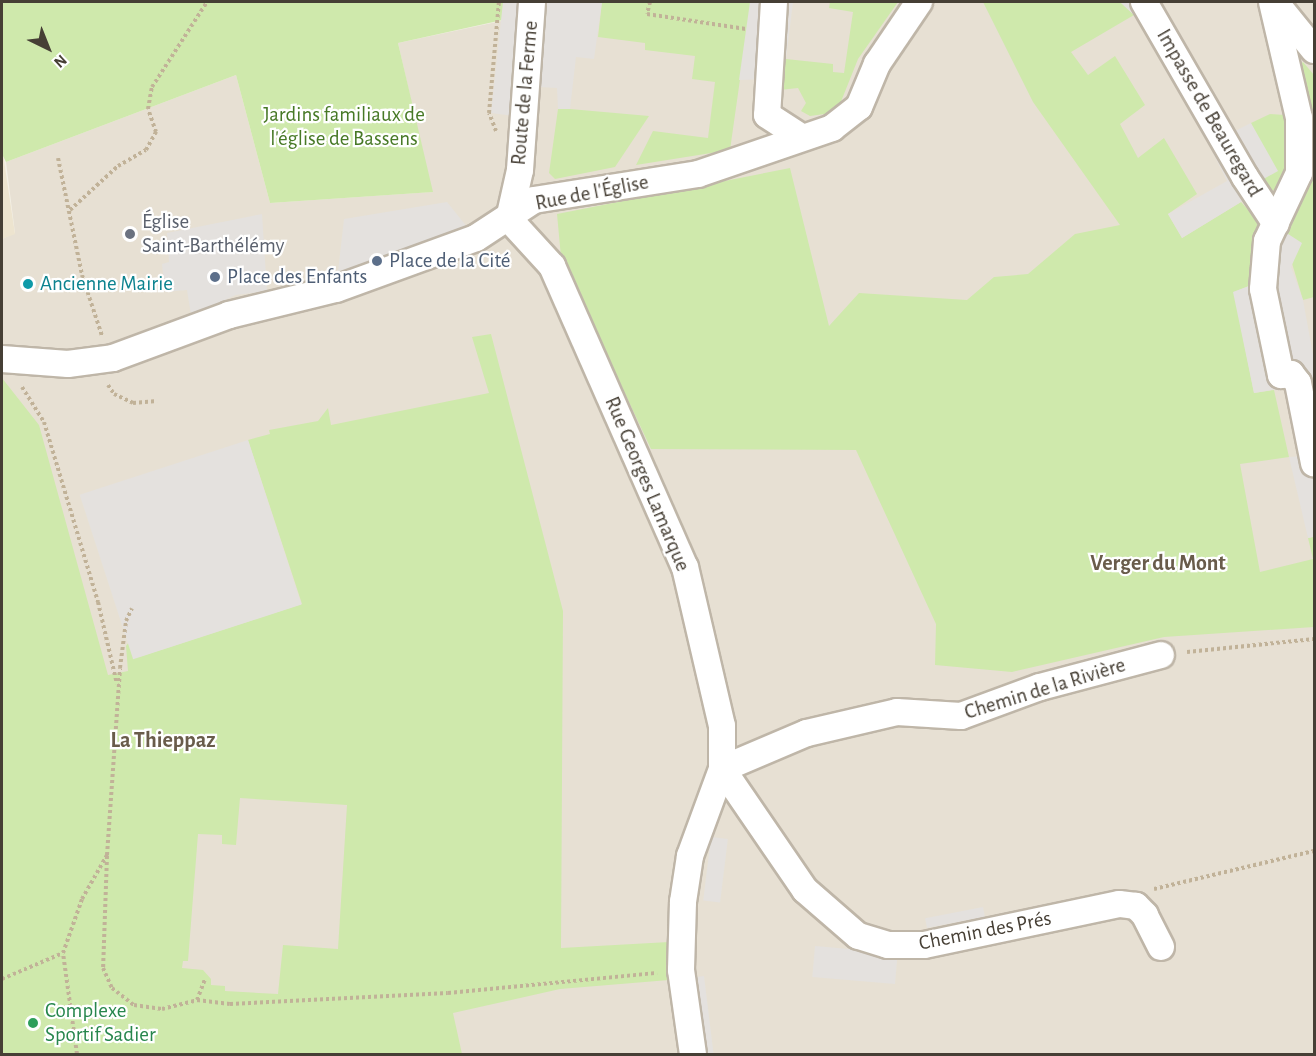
<!DOCTYPE html>
<html>
<head>
<meta charset="utf-8">
<style>
	body { margin:0 }
	#map { position:relative; width:1316px; height:1056px; overflow:hidden; background:#f3efe5; font-family:"Alegreya Sans",sans-serif }
	div>[style] { position:absolute }
	[style*='--x'] { left:calc(var(--x)*1px); top:calc(var(--y)*1px); width:calc(var(--w)*1px); rotate:calc(var(--a)*1deg) }
	.residential>* { inset:0; background:#e7e0d3 }
	.education>* { inset:0; background:#ede4cf }
	.green>* { inset:0; background:#cfe9ac }
	.parking>* { inset:0; background:#e4e1de; transform-origin:0 0 }
	.path>* { height:4px; margin-top:-2px; transform-origin:0; background:repeating-linear-gradient(90deg,#c1b298 0 3px,transparent 0 6px) }
	.roads { filter:drop-shadow(2px 0 #bfb6a8) drop-shadow(-2px 0 #bfb6a8) drop-shadow(0 2px #bfb6a8) drop-shadow(0 -2px #bfb6a8) }
	.minor>* { height:26px; margin:-13px; padding:0 13px; transform-origin:13px; border-radius:13px; background:#fff }
	.dots>* { width:16px; height:16px; translate:-50% -50%; box-sizing:border-box; border:3px solid #fff; border-radius:50% }
	span { translate:-50% -50%; white-space:nowrap; text-align:center; line-height:1.15; -webkit-text-stroke:4.5px #fff; paint-order:stroke }
	.street-label { font-size:21px; color:#463f35 }
	.park-label { font-size:21px; color:#477926 }
	.worship-label { font-size:21px; color:#5b616d }
	.left { translate:0 -50%; text-align:left }
	.service-label { font-size:21px; color:#4e5e75 }
	.culture-label { font-size:21px; color:#0d838f }
	.leisure-label { font-size:21px; color:#27864d }
	.neighbourhood-label { font-size:22px; color:#695c4b; font-weight:700 }
	.frame { position:absolute; inset:0; border:3px solid #463f35; pointer-events:none }
	.north { position:absolute; left:18px; top:18px; width:60px; height:60px; -webkit-text-stroke:4px #fff; paint-order:stroke; rotate:137deg; font-size:16px; font-weight:700; line-height:24px; text-align:center; color:#463f35 }
	.north::after { content:''; display:block; margin:auto; width:21px; height:27px; background:#463f35; clip-path:polygon(50% 0,100% 100%,50% 72%,0 100%) }
</style>
</head>
<body>
<div id="map">
	<div class="residential">
		<div style="clip-path:polygon(507px 2px,1314px 2px,1314px 1054px,2px 1054px,2px 239px,15px 233px,6px 162px,236px 75px,270px 203px,432px 192px,398px 43px,506px 20px)"></div>
	</div>
	<div class="education">
		<div style="clip-path:polygon(3px 154px,15px 234px,2px 239px,2px 154px)"></div>
	</div>
	<div class="green">
		<div style="clip-path:polygon(2px 2px,507px 2px,507px 19px,398px 43px,433px 192px,270px 203px,236px 75px,6px 162px,2px 154px)"></div>
		<div style="clip-path:polygon(602px 2px,751px 2px,730px 150px,636px 165px,653px 131px,708px 138px,715px 82px,692px 79px,695px 56px,645px 50px,645px 43px,598px 37px)"></div>
		<div style="clip-path:polygon(830px 2px,898px 2px,858px 59px,840px 104px,832px 113px,810px 116px,801px 111px,806px 103px,798px 88px,780px 90px,778px 79px,786px 59px,833px 64px,833px 72px,844px 73px,853px 12px,829px 8px)"></div>
		<div style="clip-path:polygon(983px 2px,1120px 2px,1134px 15px,1071px 52px,1088px 75px,1115px 56px,1145px 105px,1120px 124px,1138px 158px,1164px 138px,1197px 194px,1168px 214px,1182px 238px,1241px 202px,1261px 224px,1252px 253px,1249px 286px,1234px 292px,1254px 393px,1274px 390px,1289px 457px,1240px 464px,1260px 572px,1313px 559px,1308px 538px,1313px 537px,1314px 627px,1164px 637px,1012px 672px,935px 665px,936px 624px,856px 450px,651px 449px,561px 257px,557px 214px,790px 168px,829px 326px,859px 293px,967px 300px,994px 277px,1028px 274px,1075px 234px,1120px 225px,1033px 102px)"></div>
		<div style="clip-path:polygon(1303px 62px,1314px 75px,1314px 297px,1303px 300px,1282px 230px,1298px 67px)"></div>
		<div style="clip-path:polygon(558px 109px,570px 109px,649px 116px,615px 167px,555px 179px,549px 173px)"></div>
		<div style="clip-path:polygon(1270px 114px,1285px 115px,1291px 164px,1279px 192px,1264px 188px,1260px 181px,1251px 123px)"></div>
		<div style="clip-path:polygon(evenodd,491px 334px,563px 611px,561px 948px,669px 942px,669px 980px,560px 989px,453px 1013px,462px 1054px,2px 1054px,2px 378px,39px 425px,108px 675px,128px 671px,126px 646px,132px 638px,139px 657px,302px 604px,248px 440px,270px 434px,269px 430px,318px 421px,328px 408px,331px 425px,489px 393px,472px 337px,491px 334px,240px 798px,347px 805px,338px 949px,283px 945px,278px 994px,225px 991px,225px 986px,211px 985px,211px 979px,203px 970px,182px 968px,183px 961px,188px 961px,198px 834px,222px 835px,222px 844px,236px 845px,240px 798px)"></div>
	</div>
	<div class="parking">
		<div style="clip-path:polygon(503px 2px,602px 2px,594px 59px,576px 57px,570px 109px,558px 109px,557px 88px,539px 87px,513px 116px,491px 113px)"></div>
		<div style="clip-path:polygon(750px 2px,793px 2px,786px 59px,778px 79px,739px 80px)"></div>
		<div style="clip-path:polygon(1120px 2px,1161px 2px,1235px 131px,1251px 123px,1278px 171px,1260px 181px,1241px 202px,1182px 238px,1168px 214px,1227px 181px,1182px 90px,1134px 15px)"></div>
		<div style="clip-path:polygon(447px 202px,476px 238px,336px 289px,344px 219px)"></div>
		<div style="clip-path:polygon(262px 214px,267px 291px,236px 295px,191px 315px,187px 290px,165px 292px,162px 264px,169px 262px,167px 233px)"></div>
		<div style="clip-path:polygon(1261px 224px,1282px 230px,1302px 243px,1291px 267px,1303px 300px,1314px 360px,1314px 542px,1313px 537px,1308px 538px,1289px 457px,1304px 456px,1289px 387px,1254px 393px,1233px 292px,1249px 286px,1252px 253px)"></div>
		<div style="left:248px;top:440px;width:173px;height:177px;rotate:72deg"></div>
		<div style="left:711px;top:837px;width:17px;height:64px;rotate:7deg"></div>
		<div style="left:983px;top:907px;width:10px;height:59px;rotate:79deg"></div>
		<div style="left:815px;top:946px;width:83px;height:31px;rotate:5deg"></div>
		<div style="left:704px;top:976px;width:79px;height:8px;rotate:83deg"></div>
	</div>
	<div class="path">
		<div style="--x:650;--y:2;--w:12;--a:104"></div>
		<div style="--x:647;--y:14;--w:100;--a:8.6"></div>
		<div style="--x:496;--y:131;--w:19;--a:-111"></div>
		<div style="--x:489;--y:113;--w:111;--a:-84.9"></div>
		<div style="--x:58;--y:158;--w:119;--a:78.4"></div>
		<div style="--x:82;--y:275;--w:64;--a:71.8"></div>
		<div style="--x:70;--y:210;--w:65;--a:-42.5"></div>
		<div style="--x:118;--y:166;--w:32;--a:-30"></div>
		<div style="--x:146;--y:150;--w:21;--a:-61"></div>
		<div style="--x:156;--y:132;--w:24;--a:-109"></div>
		<div style="--x:148;--y:109;--w:22;--a:-80"></div>
		<div style="--x:152;--y:87;--w:101;--a:-57.1"></div>
		<div style="--x:108;--y:385;--w:11;--a:56"></div>
		<div style="--x:114;--y:394;--w:21;--a:25"></div>
		<div style="--x:133;--y:403;--w:24;--a:-5"></div>
		<div style="--x:22;--y:387;--w:41;--a:57.8"></div>
		<div style="--x:44;--y:422;--w:188;--a:73.3"></div>
		<div style="--x:98;--y:602;--w:84;--a:77"></div>
		<div style="--x:1187;--y:652;--w:128;--a:-5.8"></div>
		<div style="--x:107;--y:856;--w:112;--a:92"></div>
		<div style="--x:103;--y:968;--w:22;--a:66"></div>
		<div style="--x:112;--y:988;--w:28;--a:38"></div>
		<div style="--x:134;--y:1005;--w:28;--a:8"></div>
		<div style="--x:162;--y:1009;--w:36;--a:-14"></div>
		<div style="--x:197;--y:1000;--w:22;--a:-69"></div>
		<div style="--x:1154;--y:889;--w:164;--a:-13.4"></div>
		<div style="--x:2;--y:979;--w:66;--a:-23.1"></div>
		<div style="--x:197;--y:1000;--w:33;--a:7"></div>
		<div style="--x:230;--y:1004;--w:218;--a:-2.9"></div>
		<div style="--x:448;--y:993;--w:210;--a:-5.5"></div>
		<div style="--x:77;--y:1054;--w:102;--a:-97.9"></div>
		<div style="--x:63;--y:953;--w:57;--a:-70.6"></div>
		<div style="--x:82;--y:899;--w:51;--a:-60.4"></div>
		<div style="--x:107;--y:855;--w:187;--a:-86"></div>
		<div style="--x:120;--y:668;--w:47;--a:-82.7"></div>
		<div style="--x:126;--y:621;--w:14;--a:-65"></div>
	</div>
	<div class="roads">
		<div class="minor">
			<div style="--x:774;--y:2;--w:113;--a:93.5"></div>
			<div style="--x:767;--y:115;--w:40;--a:32.9"></div>
			<div style="--x:1144;--y:2;--w:202;--a:60"></div>
			<div style="--x:1245;--y:177;--w:56;--a:56.6"></div>
			<div style="--x:1272;--y:2;--w:119;--a:76.9"></div>
			<div style="--x:1299;--y:118;--w:55;--a:90"></div>
			<div style="--x:1299;--y:173;--w:75;--a:115.2"></div>
			<div style="--x:1267;--y:241;--w:48;--a:94.8"></div>
			<div style="--x:1263;--y:289;--w:88;--a:78.2"></div>
			<div style="--x:1281;--y:375;--w:10;--a:-6"></div>
			<div style="--x:1291;--y:374;--w:11;--a:52"></div>
			<div style="--x:1298;--y:383;--w:82;--a:78.7"></div>
			<div style="--x:1275;--y:2;--w:62;--a:50.9"></div>
			<div style="--x:509;--y:219;--w:64;--a:47.5"></div>
			<div style="--x:552;--y:266;--w:329;--a:66.2"></div>
			<div style="--x:685;--y:567;--w:163;--a:76.9"></div>
			<div style="--x:722;--y:726;--w:43;--a:90"></div>
			<div style="--x:722;--y:769;--w:93;--a:110.2"></div>
			<div style="--x:690;--y:856;--w:47;--a:98.7"></div>
			<div style="--x:683;--y:902;--w:68;--a:91.7"></div>
			<div style="--x:681;--y:970;--w:85;--a:81.9"></div>
			<div style="--x:509;--y:219;--w:50;--a:-77.3"></div>
			<div style="--x:520;--y:170;--w:168;--a:-85.9"></div>
			<div style="--x:2;--y:359;--w:66;--a:4.3"></div>
			<div style="--x:68;--y:364;--w:45;--a:-7.6"></div>
			<div style="--x:113;--y:358;--w:124;--a:-20.3"></div>
			<div style="--x:229;--y:315;--w:110;--a:-13.7"></div>
			<div style="--x:336;--y:289;--w:149;--a:-20"></div>
			<div style="--x:476;--y:238;--w:69;--a:-33.2"></div>
			<div style="--x:534;--y:200;--w:166;--a:-9"></div>
			<div style="--x:698;--y:174;--w:142;--a:-18.9"></div>
			<div style="--x:832;--y:128;--w:34;--a:-38"></div>
			<div style="--x:859;--y:107;--w:47;--a:-67.3"></div>
			<div style="--x:877;--y:64;--w:75;--a:-55.9"></div>
			<div style="--x:1161;--y:947;--w:36;--a:-117"></div>
			<div style="--x:1145;--y:915;--w:13;--a:-135"></div>
			<div style="--x:1136;--y:906;--w:17;--a:-173"></div>
			<div style="--x:1119;--y:904;--w:199;--a:168.1"></div>
			<div style="--x:924;--y:945;--w:36;--a:180"></div>
			<div style="--x:888;--y:945;--w:31;--a:-163"></div>
			<div style="--x:858;--y:936;--w:70;--a:-139"></div>
			<div style="--x:805;--y:890;--w:147;--a:-124.4"></div>
			<div style="--x:722;--y:769;--w:92;--a:-23"></div>
			<div style="--x:807;--y:733;--w:92;--a:-13.1"></div>
			<div style="--x:897;--y:712;--w:64;--a:3.6"></div>
			<div style="--x:961;--y:716;--w:84;--a:-20.2"></div>
			<div style="--x:1040;--y:687;--w:125;--a:-14.8"></div>
		</div>
	</div>
	<div class="dots">
		<div style="left:130px;top:234px;background:#6b7280"></div>
		<div style="left:377px;top:261px;background:#5c6f8a"></div>
		<div style="left:215px;top:277px;background:#5c6f8a"></div>
		<div style="left:28px;top:284px;background:#0f9aa8"></div>
		<div style="left:33px;top:1023px;background:#2e9e5b"></div>
	</div>
	<div class="street-label">
		<span style="left:525px;top:93px;rotate:-85deg">Route de la Ferme</span>
		<span style="left:1209px;top:113px;rotate:60deg">Impasse de Beauregard</span>
		<span style="left:592px;top:193px;rotate:-11deg">Rue de l'Église</span>
		<span style="left:647px;top:484px;rotate:67deg">Rue Georges Lamarque</span>
		<span style="left:1045px;top:689px;rotate:-17deg">Chemin de la Rivière</span>
		<span style="left:985px;top:931px;rotate:-11deg">Chemin des Prés</span>
	</div>
	<div class="park-label">
		<span style="left:344px;top:127px">Jardins familiaux de<br>l'église de Bassens</span>
	</div>
	<div class="worship-label">
		<span class="left" style="left:142px;top:234px">Église<br>Saint-Barthélémy</span>
	</div>
	<div class="service-label">
		<span class="left" style="left:389px;top:261px">Place de la Cité</span>
		<span class="left" style="left:227px;top:277px">Place des Enfants</span>
	</div>
	<div class="culture-label">
		<span class="left" style="left:40px;top:284px">Ancienne Mairie</span>
	</div>
	<div class="leisure-label">
		<span class="left" style="left:45px;top:1023px">Complexe<br>Sportif Sadier</span>
	</div>
	<div class="neighbourhood-label">
		<span style="left:1158px;top:564px">Verger du Mont</span>
		<span style="left:163px;top:741px">La Thieppaz</span>
	</div>
	<div class="frame"></div>
	<div class="north">N</div>
</div>
</body>
</html>
